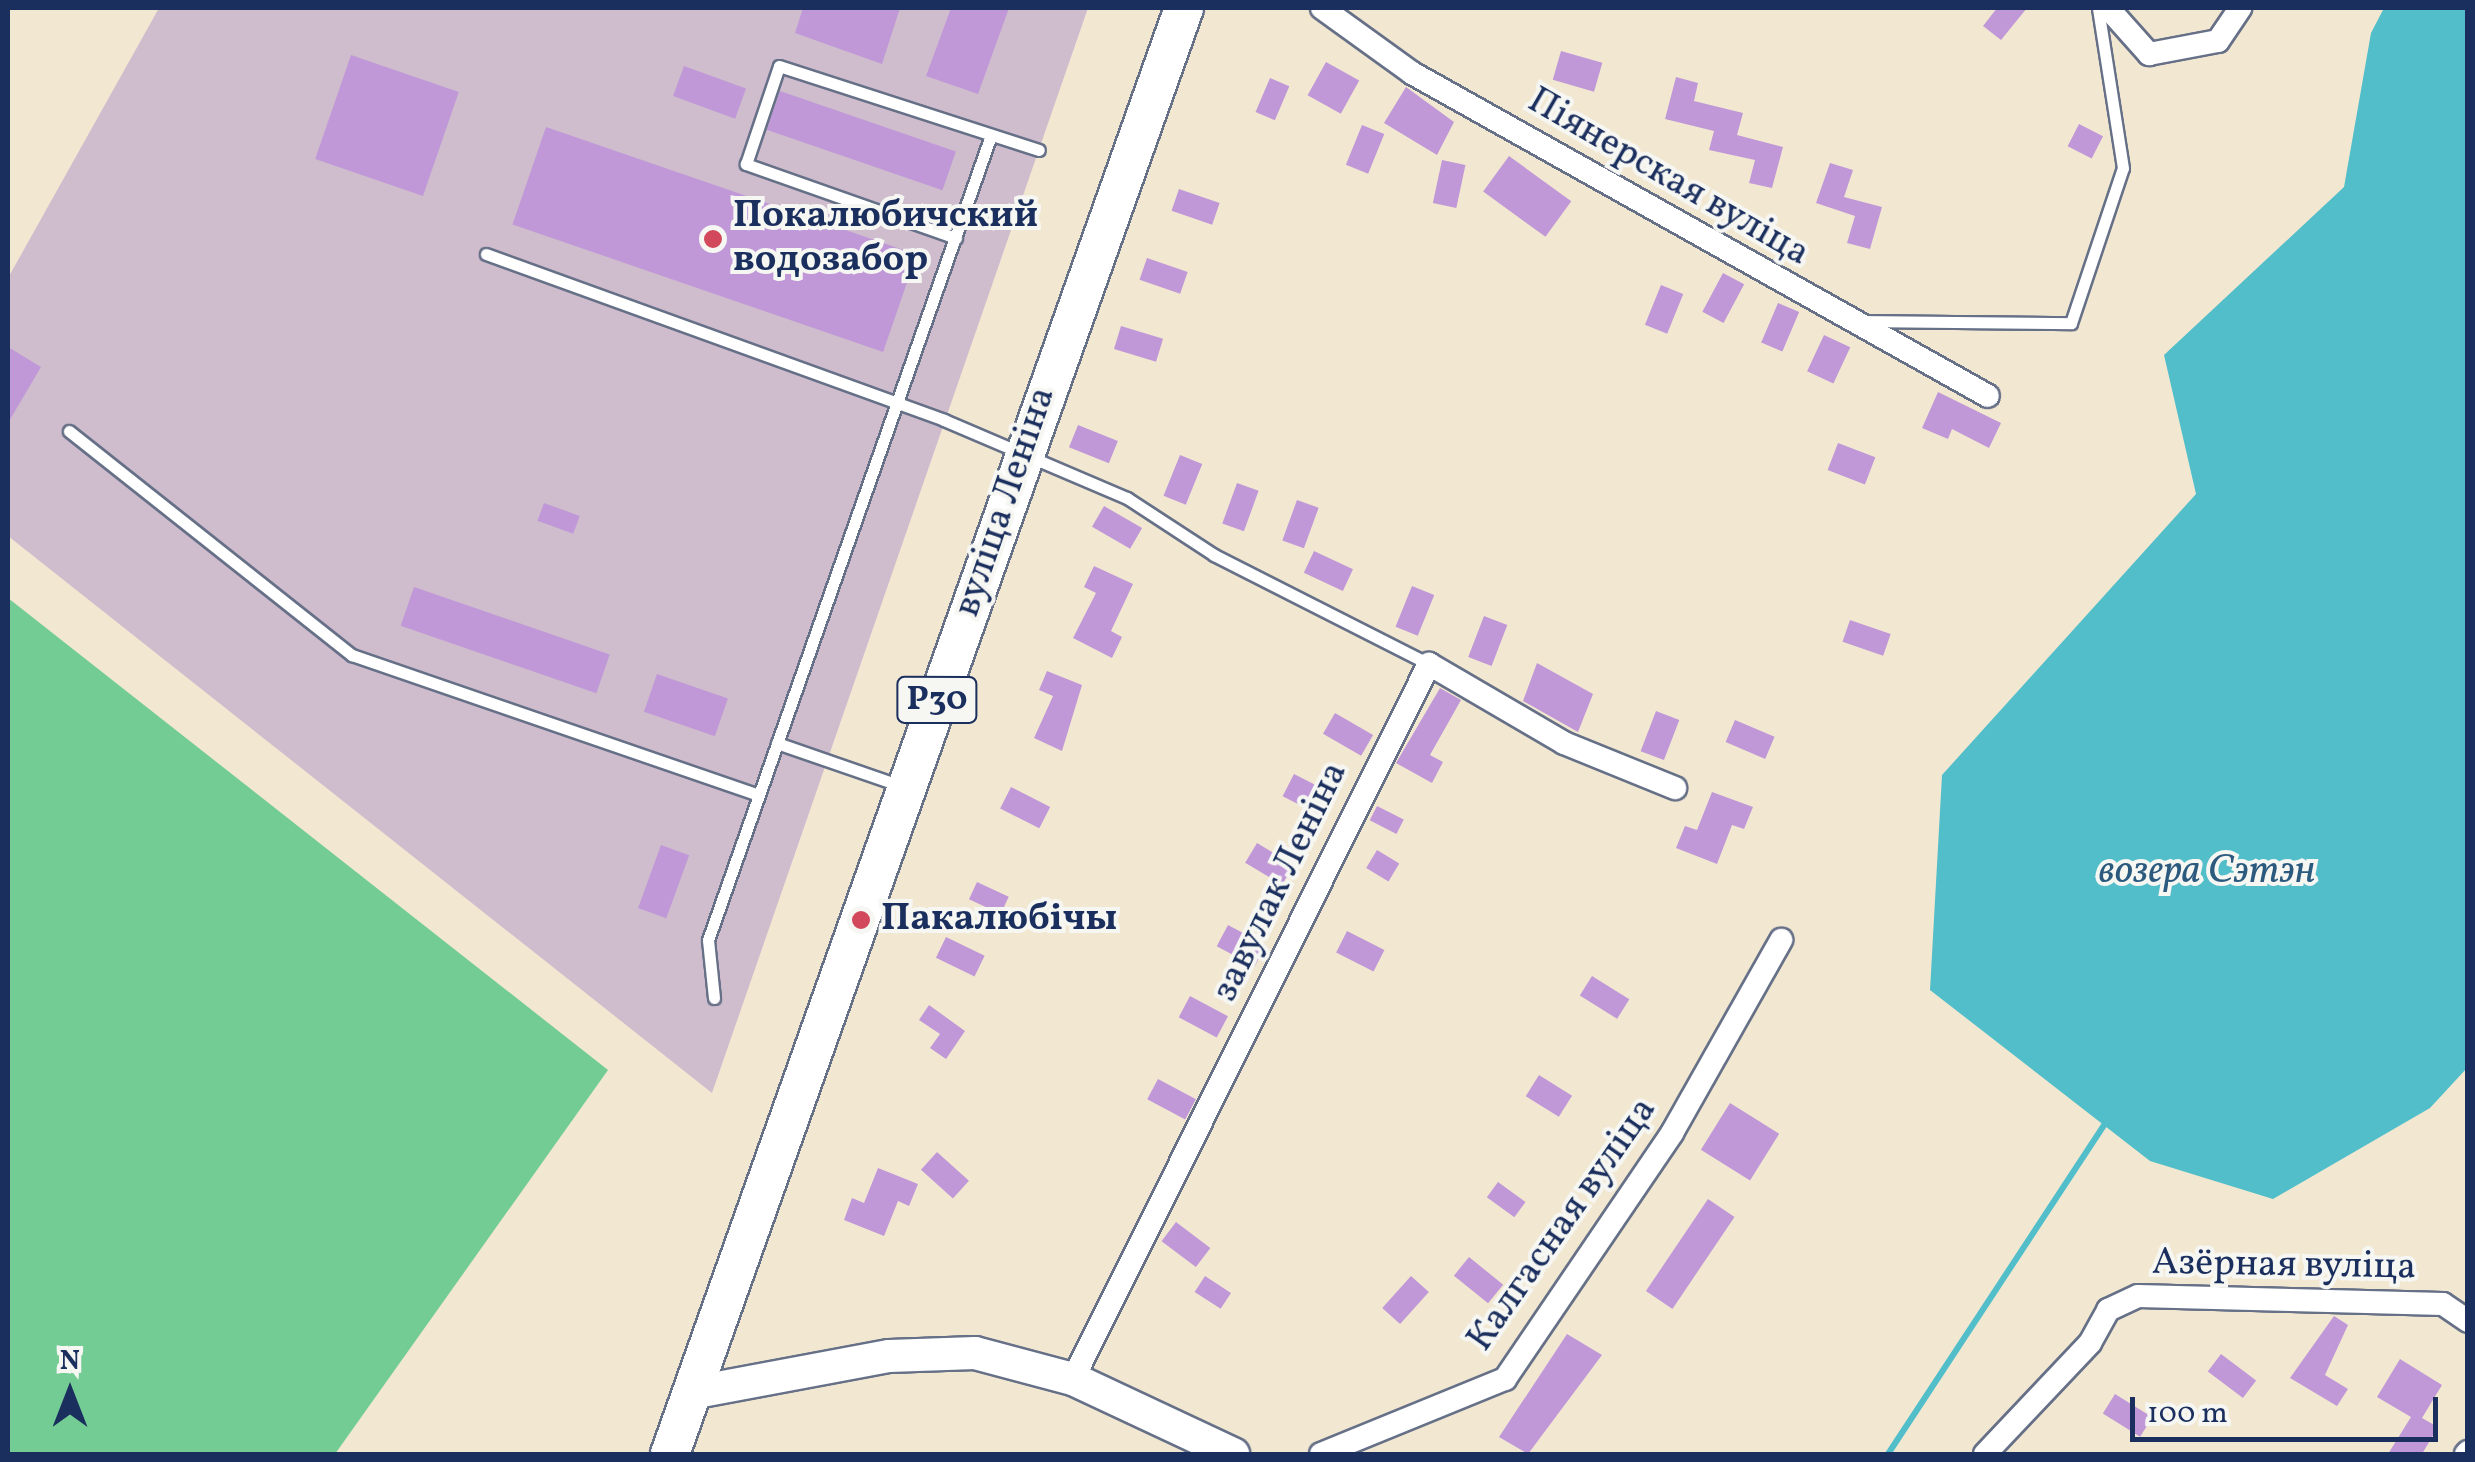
<!DOCTYPE html>
<html>
<head>
<meta charset="utf-8">
<style>
	body { margin:0 }
	#map { position:relative; width:2475px; height:1462px; overflow:hidden; background:#f2e8d2; font-family:Vollkorn,serif }
	div>[style] { position:absolute }
	[style*='--x'] { left:calc(var(--x)*1px); top:calc(var(--y)*1px); width:calc(var(--w)*1px); rotate:calc(var(--a)*1deg) }
	.industrial>* { inset:0; background:#cfbdce }
	.green>* { inset:0; background:#73cc93 }
	.water>* { inset:0; background:#51beca }
	.stream>* { height:6px; margin:-3px; padding:0 3px; transform-origin:3px; border-radius:3px; background:#51beca }
	.building>* { inset:0; background:#c098d7; transform-origin:0 0 }
	.roads { filter:drop-shadow(2px 0 #667087) drop-shadow(-2px 0 #667087) drop-shadow(0 2px #667087) drop-shadow(0 -2px #667087) }
	.lane>* { height:11px; margin:-5.5px; padding:0 5.5px; transform-origin:5.5px; border-radius:5.5px; background:#fff }
	.street>* { height:22px; margin:-11px; padding:0 11px; transform-origin:11px; border-radius:11px; background:#fff }
	.secondary>* { height:32px; margin:-16px; padding:0 16px; transform-origin:16px; border-radius:16px; background:#fff }
	.primary>* { height:38px; margin:-19px; padding:0 19px; transform-origin:19px; border-radius:19px; background:#fff }
	.dots>* { width:28px; height:28px; translate:-50% -50%; box-sizing:border-box; border:5px solid #f6f6f2; border-radius:50% }
	span { translate:-50% -50%; white-space:nowrap; text-align:center; line-height:1.15; -webkit-text-stroke:8px #f6f6f2; paint-order:stroke }
	.shield-label span { padding:2px 8px; background:#f6f6f2; border:2px solid; border-radius:8px; -webkit-text-stroke-width:0 }
	.shield-label { font-size:35px; color:#1b2f5e; font-weight:700 }
	.street-label { font-size:38px; color:#1b2f5e }
	.poi-label { font-size:38px; color:#1b2f5e; font-weight:700 }
	.left { translate:0 -50%; text-align:left }
	.water-label { font-size:40px; color:#2b5a7e; font-style:italic }
	.frame { position:absolute; inset:0; border:10px solid #1b2f5e; pointer-events:none }
	.north { position:absolute; left:20px; top:1342px; width:100px; height:100px; -webkit-text-stroke:8px #f6f6f2; paint-order:stroke; rotate:0deg; font-size:28px; font-weight:700; line-height:40px; text-align:center; color:#1b2f5e }
	.north::after { content:''; display:block; margin:auto; width:35px; height:45px; background:#1b2f5e; clip-path:polygon(50% 0,100% 100%,50% 72%,0 100%) }
	.scale { position:absolute; left:2130px; top:1397px; width:308px; height:45px; box-sizing:border-box; border:5px solid #1b2f5e; border-top:0; padding-left:12px; font-size:30px; line-height:35px; white-space:nowrap; color:#1b2f5e; -webkit-text-stroke:8px #f6f6f2; paint-order:stroke }
</style>
</head>
<body>
<div id="map">
	<div class="industrial">
		<div style="clip-path:polygon(159px 8px,1088px 8px,712px 1093px,8px 536px,8px 278px)"></div>
	</div>
	<div class="green">
		<div style="clip-path:polygon(8px 598px,608px 1070px,335px 1454px,8px 1454px)"></div>
	</div>
	<div class="water">
		<div style="clip-path:polygon(2384px 8px,2467px 8px,2467px 1068px,2430px 1108px,2273px 1199px,2150px 1161px,1930px 990px,1942px 775px,2196px 494px,2164px 355px,2344px 187px,2371px 33px)"></div>
	</div>
	<div class="stream">
		<div style="--x:1888;--y:1454;--w:399;--a:-56.7"></div>
	</div>
	<div class="building">
		<div style="clip-path:polygon(803px 8px,900px 8px,882px 64px,795px 33px)"></div>
		<div style="clip-path:polygon(951px 8px,1009px 8px,978px 94px,926px 76px)"></div>
		<div style="clip-path:polygon(1997px 8px,2027px 8px,2001px 40px,1983px 26px)"></div>
		<div style="left:1561px;top:51px;width:43px;height:30px;rotate:16deg"></div>
		<div style="left:351px;top:55px;width:114px;height:110px;rotate:19deg"></div>
		<div style="left:1326px;top:62px;width:38px;height:38px;rotate:29deg"></div>
		<div style="left:684px;top:66px;width:66px;height:32px;rotate:20deg"></div>
		<div style="clip-path:polygon(1676px 77px,1698px 83px,1694px 101px,1743px 113px,1737px 135px,1783px 147px,1772px 188px,1749px 183px,1755px 160px,1709px 150px,1714px 131px,1665px 119px)"></div>
		<div style="left:1270px;top:78px;width:21px;height:37px;rotate:23deg"></div>
		<div style="clip-path:polygon(1406px 87px,1454px 122px,1437px 155px,1384px 123px)"></div>
		<div style="left:780px;top:91px;width:186px;height:41px;rotate:19deg"></div>
		<div style="left:2079px;top:124px;width:27px;height:25px;rotate:27deg"></div>
		<div style="left:1362px;top:125px;width:24px;height:43px;rotate:22deg"></div>
		<div style="left:546px;top:127px;width:392px;height:103px;rotate:19deg"></div>
		<div style="left:1509px;top:156px;width:77px;height:44px;rotate:36deg"></div>
		<div style="left:1442px;top:160px;width:24px;height:44px;rotate:12deg"></div>
		<div style="clip-path:polygon(1830px 163px,1853px 170px,1844px 197px,1882px 207px,1870px 249px,1847px 243px,1855px 216px,1816px 203px)"></div>
		<div style="left:1179px;top:189px;width:43px;height:23px;rotate:19deg"></div>
		<div style="left:1147px;top:258px;width:43px;height:23px;rotate:19deg"></div>
		<div style="left:1723px;top:273px;width:24px;height:44px;rotate:28deg"></div>
		<div style="left:1661px;top:285px;width:24px;height:43px;rotate:22deg"></div>
		<div style="left:1778px;top:303px;width:23px;height:43px;rotate:23deg"></div>
		<div style="left:1121px;top:326px;width:44px;height:24px;rotate:17deg"></div>
		<div style="left:1824px;top:335px;width:29px;height:40px;rotate:25deg"></div>
		<div style="clip-path:polygon(8px 347px,41px 367px,8px 423px)"></div>
		<div style="clip-path:polygon(1938px 392px,2001px 423px,1989px 448px,1952px 429px,1948px 439px,1922px 428px)"></div>
		<div style="left:1078px;top:425px;width:43px;height:24px;rotate:22deg"></div>
		<div style="left:1838px;top:443px;width:40px;height:29px;rotate:21deg"></div>
		<div style="left:1180px;top:455px;width:24px;height:44px;rotate:22deg"></div>
		<div style="left:1237px;top:483px;width:23px;height:43px;rotate:20deg"></div>
		<div style="left:1297px;top:500px;width:23px;height:43px;rotate:20deg"></div>
		<div style="left:544px;top:503px;width:38px;height:19px;rotate:20deg"></div>
		<div style="left:1104px;top:506px;width:44px;height:24px;rotate:30deg"></div>
		<div style="left:1314px;top:551px;width:43px;height:24px;rotate:25deg"></div>
		<div style="clip-path:polygon(1094px 566px,1133px 584px,1111px 631px,1122px 637px,1112px 658px,1073px 638px,1096px 593px,1084px 587px)"></div>
		<div style="left:1412px;top:586px;width:24px;height:44px;rotate:22deg"></div>
		<div style="left:414px;top:587px;width:207px;height:41px;rotate:19deg"></div>
		<div style="left:1484px;top:616px;width:25px;height:44px;rotate:21deg"></div>
		<div style="left:1850px;top:620px;width:43px;height:23px;rotate:19deg"></div>
		<div style="clip-path:polygon(1537px 663px,1593px 694px,1578px 732px,1523px 701px)"></div>
		<div style="clip-path:polygon(1047px 671px,1082px 685px,1062px 751px,1034px 738px,1053px 696px,1039px 690px)"></div>
		<div style="left:657px;top:674px;width:75px;height:40px;rotate:19deg"></div>
		<div style="clip-path:polygon(1440px 688px,1461px 700px,1430px 755px,1443px 762px,1432px 783px,1396px 763px)"></div>
		<div style="left:1656px;top:711px;width:25px;height:43px;rotate:21deg"></div>
		<div style="left:1335px;top:713px;width:44px;height:24px;rotate:30deg"></div>
		<div style="left:1735px;top:720px;width:43px;height:24px;rotate:23deg"></div>
		<div style="left:1294px;top:774px;width:44px;height:25px;rotate:27deg"></div>
		<div style="left:1011px;top:787px;width:44px;height:24px;rotate:27deg"></div>
		<div style="clip-path:polygon(1712px 792px,1753px 807px,1744px 829px,1732px 825px,1717px 864px,1676px 848px,1685px 826px,1697px 830px)"></div>
		<div style="left:1377px;top:806px;width:30px;height:16px;rotate:27deg"></div>
		<div style="left:1257px;top:843px;width:43px;height:23px;rotate:31deg"></div>
		<div style="left:661px;top:845px;width:30px;height:67px;rotate:20deg"></div>
		<div style="left:1377px;top:850px;width:26px;height:21px;rotate:31deg"></div>
		<div style="left:977px;top:882px;width:35px;height:19px;rotate:25deg"></div>
		<div style="left:1228px;top:925px;width:43px;height:24px;rotate:28deg"></div>
		<div style="left:1347px;top:931px;width:42px;height:24px;rotate:27deg"></div>
		<div style="left:946px;top:937px;width:43px;height:23px;rotate:26deg"></div>
		<div style="left:1592px;top:976px;width:44px;height:23px;rotate:32deg"></div>
		<div style="left:1190px;top:996px;width:43px;height:24px;rotate:28deg"></div>
		<div style="clip-path:polygon(929px 1005px,965px 1031px,946px 1059px,930px 1048px,940px 1034px,919px 1020px)"></div>
		<div style="left:1539px;top:1075px;width:39px;height:25px;rotate:32deg"></div>
		<div style="left:1158px;top:1079px;width:43px;height:23px;rotate:28deg"></div>
		<div style="left:1730px;top:1103px;width:58px;height:55px;rotate:32deg"></div>
		<div style="left:937px;top:1152px;width:43px;height:24px;rotate:42deg"></div>
		<div style="clip-path:polygon(878px 1168px,918px 1184px,909px 1206px,898px 1201px,884px 1236px,844px 1220px,852px 1198px,864px 1203px)"></div>
		<div style="left:1498px;top:1182px;width:34px;height:19px;rotate:36deg"></div>
		<div style="left:1708px;top:1199px;width:32px;height:111px;rotate:34deg"></div>
		<div style="left:1176px;top:1222px;width:43px;height:24px;rotate:37deg"></div>
		<div style="left:1469px;top:1257px;width:44px;height:24px;rotate:39deg"></div>
		<div style="left:1205px;top:1276px;width:31px;height:19px;rotate:33deg"></div>
		<div style="left:1411px;top:1276px;width:24px;height:43px;rotate:42deg"></div>
		<div style="clip-path:polygon(2334px 1316px,2348px 1325px,2325px 1375px,2348px 1389px,2337px 1406px,2290px 1378px)"></div>
		<div style="clip-path:polygon(1567px 1334px,1602px 1355px,1528px 1454px,1499px 1437px)"></div>
		<div style="left:2221px;top:1354px;width:44px;height:22px;rotate:37deg"></div>
		<div style="clip-path:polygon(2400px 1359px,2442px 1385px,2422px 1418px,2438px 1427px,2422px 1454px,2388px 1454px,2411px 1417px,2377px 1397px)"></div>
		<div style="left:2115px;top:1394px;width:44px;height:23px;rotate:32deg"></div>
	</div>
	<div class="roads">
		<div class="lane">
			<div style="--x:956;--y:238;--w:223;--a:-160.6"></div>
			<div style="--x:746;--y:164;--w:103;--a:-71.4"></div>
			<div style="--x:779;--y:66;--w:273;--a:17.9"></div>
			<div style="--x:486;--y:254;--w:487;--a:19.9"></div>
			<div style="--x:944;--y:420;--w:199;--a:23.1"></div>
			<div style="--x:1127;--y:498;--w:104;--a:33.2"></div>
			<div style="--x:1214;--y:555;--w:241;--a:26.9"></div>
			<div style="--x:1863;--y:321;--w:208;--a:0.6"></div>
			<div style="--x:2071;--y:323;--w:163;--a:-71.5"></div>
			<div style="--x:2123;--y:168;--w:162;--a:-98.9"></div>
			<div style="--x:69;--y:431;--w:361;--a:38.4"></div>
			<div style="--x:352;--y:655;--w:430;--a:19"></div>
			<div style="--x:777;--y:743;--w:131;--a:19.1"></div>
			<div style="--x:714;--y:998;--w:58;--a:-95.9"></div>
			<div style="--x:708;--y:940;--w:853;--a:-70.63"></div>
		</div>
		<div class="street">
			<div style="--x:1322;--y:8;--w:111;--a:35.8"></div>
			<div style="--x:1412;--y:73;--w:660;--a:29.28"></div>
			<div style="--x:2108;--y:8;--w:62;--a:48.3"></div>
			<div style="--x:2149;--y:54;--w:70;--a:-10.7"></div>
			<div style="--x:2218;--y:41;--w:40;--a:-56"></div>
			<div style="--x:1073;--y:1379;--w:799;--a:-63.53"></div>
			<div style="--x:1429;--y:664;--w:156;--a:30.3"></div>
			<div style="--x:1564;--y:743;--w:120;--a:22.1"></div>
			<div style="--x:1321;--y:1454;--w:199;--a:-22.2"></div>
			<div style="--x:1505;--y:1379;--w:297;--a:-55.8"></div>
			<div style="--x:1672;--y:1133;--w:222;--a:-60.5"></div>
			<div style="--x:1985;--y:1454;--w:153;--a:-46.6"></div>
			<div style="--x:2090;--y:1343;--w:38;--a:-61"></div>
			<div style="--x:2108;--y:1310;--w:33;--a:-25"></div>
			<div style="--x:2138;--y:1296;--w:305;--a:1.5"></div>
			<div style="--x:2443;--y:1304;--w:30;--a:34"></div>
			<div style="--x:2466;--y:1454;--w:3;--a:-45"></div>
		</div>
		<div class="secondary">
			<div style="--x:691;--y:1393;--w:201;--a:-10.6"></div>
			<div style="--x:889;--y:1356;--w:86;--a:-2"></div>
			<div style="--x:975;--y:1353;--w:101;--a:14.9"></div>
			<div style="--x:1073;--y:1379;--w:177;--a:25.1"></div>
		</div>
		<div class="primary">
			<div style="--x:670;--y:1454;--w:1535;--a:-70.43"></div>
		</div>
	</div>
	<div class="dots">
		<div style="left:713px;top:239px;background:#d1495b"></div>
		<div style="left:861px;top:920px;background:#d1495b"></div>
	</div>
	<div class="shield-label">
		<span style="left:937px;top:700px">Р30</span>
	</div>
	<div class="street-label">
		<span style="left:1668px;top:178px;rotate:30deg">Піянерская вуліца</span>
		<span style="left:1006px;top:502px;rotate:-71deg">вуліца Леніна</span>
		<span style="left:1281px;top:882px;rotate:-64deg">завулак Леніна</span>
		<span style="left:1563px;top:1225px;rotate:-55deg">Калгасная вуліца</span>
		<span style="left:2284px;top:1266px;rotate:1deg">Азёрная вуліца</span>
	</div>
	<div class="poi-label">
		<span class="left" style="left:733px;top:239px">Покалюбичский<br>водозабор</span>
		<span class="left" style="left:881px;top:920px">Пакалюбічы</span>
	</div>
	<div class="water-label">
		<span style="left:2207px;top:872px">возера Сэтэн</span>
	</div>
	<div class="frame"></div>
	<div class="north">N</div>
	<div class="scale">100 m</div>
</div>
</body>
</html>
